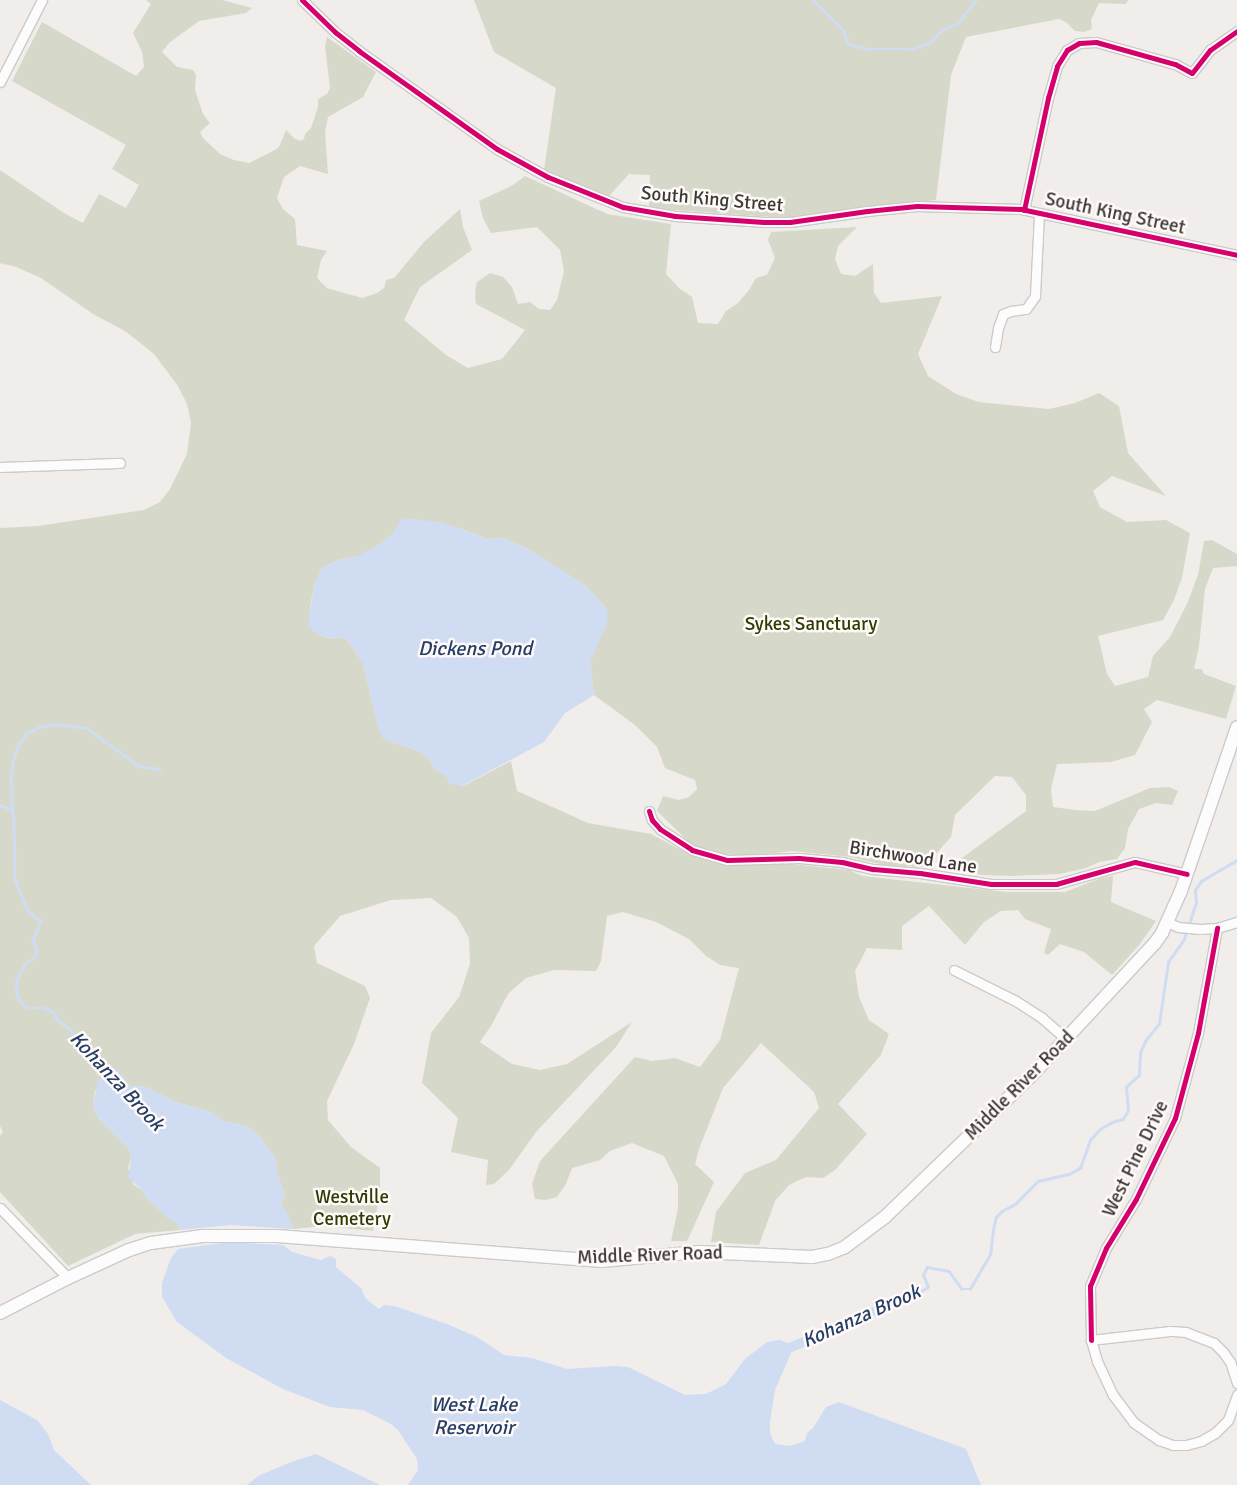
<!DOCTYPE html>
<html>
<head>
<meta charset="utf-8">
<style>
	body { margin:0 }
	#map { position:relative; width:1237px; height:1485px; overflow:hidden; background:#f1edeb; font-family:Signika,sans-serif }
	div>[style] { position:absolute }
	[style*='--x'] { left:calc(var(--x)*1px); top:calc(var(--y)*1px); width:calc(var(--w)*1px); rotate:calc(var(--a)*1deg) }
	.green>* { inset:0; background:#d6d9c9 }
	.water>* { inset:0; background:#cfdcf2 }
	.stream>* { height:2.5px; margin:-1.25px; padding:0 1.25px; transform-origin:1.25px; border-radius:1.25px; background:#cfdcf2 }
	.canal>* { height:10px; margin:-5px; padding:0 5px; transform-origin:5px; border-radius:5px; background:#cfdcf2 }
	.roads { filter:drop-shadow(1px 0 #cdcac9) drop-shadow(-1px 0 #cdcac9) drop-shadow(0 1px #cdcac9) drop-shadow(0 -1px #cdcac9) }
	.minor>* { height:9px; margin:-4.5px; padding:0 4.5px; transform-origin:4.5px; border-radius:4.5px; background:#fdfcfc }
	.secondary>* { height:12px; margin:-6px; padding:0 6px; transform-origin:6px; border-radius:6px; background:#fdfcfc }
	.cycleway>* { height:5px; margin:-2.5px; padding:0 2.5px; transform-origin:2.5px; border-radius:2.5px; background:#d6006c }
	span { translate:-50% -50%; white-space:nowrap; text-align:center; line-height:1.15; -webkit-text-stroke:5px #fffaf8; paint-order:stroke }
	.street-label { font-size:19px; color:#3b3837 }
	.park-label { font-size:19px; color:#2e3b02 }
	.water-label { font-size:20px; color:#233e67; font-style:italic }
</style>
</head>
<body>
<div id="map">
	<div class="green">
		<div style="clip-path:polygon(146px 0,222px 0,252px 8px,246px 13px,199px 21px,169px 43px,162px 52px,177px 67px,193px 70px,196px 75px,195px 90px,203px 114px,210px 123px,200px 132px,203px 138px,220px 154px,234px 160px,249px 163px,275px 150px,279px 147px,286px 130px,295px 139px,301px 141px,304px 139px,305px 134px,311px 128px,318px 107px,318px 99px,327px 94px,330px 88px,325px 46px,327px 37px,376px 72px,363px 97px,328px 117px,325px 132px,328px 174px,300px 166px,284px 177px,277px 198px,283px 209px,295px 219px,297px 245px,327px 251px,321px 260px,317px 278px,327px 288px,362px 298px,377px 293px,384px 288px,386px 280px,394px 278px,424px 242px,460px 209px,463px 227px,472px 250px,420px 287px,404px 320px,446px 355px,468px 368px,502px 359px,525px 330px,476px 304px,475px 292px,477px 282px,490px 273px,503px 277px,512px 287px,518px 304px,530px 302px,539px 309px,550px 310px,557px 300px,564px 271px,560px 250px,537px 227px,491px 233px,483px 218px,479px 201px,513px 185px,525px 176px,607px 214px,671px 224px,666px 274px,680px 289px,692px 297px,698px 323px,718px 324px,726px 311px,738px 303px,749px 290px,756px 278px,767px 275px,775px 258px,768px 240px,771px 232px,857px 227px,838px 246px,835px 259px,841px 274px,855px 276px,873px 264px,874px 293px,881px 303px,942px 296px,918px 354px,928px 376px,956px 394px,979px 402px,1049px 409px,1075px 403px,1099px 393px,1119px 406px,1128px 453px,1166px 496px,1112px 476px,1093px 491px,1100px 507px,1127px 522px,1166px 520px,1190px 533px,1182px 578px,1174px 600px,1163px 620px,1098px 636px,1107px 674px,1115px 686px,1148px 677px,1153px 656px,1170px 637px,1187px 604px,1198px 575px,1204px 541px,1212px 540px,1237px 554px,1237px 566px,1213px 568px,1205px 589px,1199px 646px,1194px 669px,1202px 669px,1204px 674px,1236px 686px,1226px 719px,1157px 700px,1144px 709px,1152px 722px,1135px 755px,1111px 762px,1057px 764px,1051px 789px,1053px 807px,1075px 810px,1095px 811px,1150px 788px,1169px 787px,1178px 791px,1172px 805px,1156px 803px,1139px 809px,1128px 829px,1125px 848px,1117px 859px,1099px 862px,1086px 868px,1060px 874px,1012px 876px,982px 875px,947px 869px,1026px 811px,1026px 795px,1012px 777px,995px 776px,955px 815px,951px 837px,924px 867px,884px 865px,850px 857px,792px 851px,748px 856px,725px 854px,693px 846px,657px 811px,663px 796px,679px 800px,689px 797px,697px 789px,695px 780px,665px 768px,657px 747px,635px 725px,594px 695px,590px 661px,606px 625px,606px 608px,586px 586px,528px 549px,503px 538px,488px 539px,458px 528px,403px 518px,392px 535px,377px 546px,359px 556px,339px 560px,323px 567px,314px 585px,310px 608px,316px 634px,331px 639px,341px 637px,347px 640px,363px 663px,378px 727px,392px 742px,419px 751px,431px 761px,435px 769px,463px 786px,511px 761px,517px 791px,588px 823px,651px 834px,692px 856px,724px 865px,792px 864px,849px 870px,862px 876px,1007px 892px,1065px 892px,1101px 878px,1113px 876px,1111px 902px,1156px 921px,1140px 944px,1112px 975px,1084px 952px,1060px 944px,1048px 955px,1044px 953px,1051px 929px,1025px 919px,1018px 910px,1001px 911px,984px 922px,965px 945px,929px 906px,902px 926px,902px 950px,867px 948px,855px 971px,859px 997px,869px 1020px,889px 1034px,881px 1055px,838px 1104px,867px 1134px,835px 1170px,823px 1178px,806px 1177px,789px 1185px,775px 1201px,759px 1245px,711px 1242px,716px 1212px,745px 1173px,776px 1160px,819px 1108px,814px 1092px,761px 1043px,723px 1088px,699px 1149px,695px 1164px,714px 1182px,687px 1241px,671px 1241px,678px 1208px,678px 1184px,664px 1156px,632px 1143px,610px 1151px,600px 1160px,572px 1168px,566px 1184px,557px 1197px,546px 1200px,535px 1199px,532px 1184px,540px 1161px,635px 1057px,652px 1061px,675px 1058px,700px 1067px,720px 1040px,739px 968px,720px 965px,706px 956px,689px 939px,656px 922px,623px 912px,607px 916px,601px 961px,596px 971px,554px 970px,526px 978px,508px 994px,491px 1026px,480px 1042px,512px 1064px,540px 1070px,567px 1064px,632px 1022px,616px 1047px,536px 1132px,509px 1170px,494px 1184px,486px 1185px,488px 1160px,451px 1152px,458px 1118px,422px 1083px,431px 1033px,459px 997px,470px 964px,469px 938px,457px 917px,431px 898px,391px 900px,340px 916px,314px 946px,317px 963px,365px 986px,370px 998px,354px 1044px,327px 1101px,328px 1120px,351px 1147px,380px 1168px,380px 1192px,373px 1231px,324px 1226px,293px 1229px,287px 1214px,281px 1204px,285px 1195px,277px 1174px,276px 1159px,259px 1136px,249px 1127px,223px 1121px,213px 1113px,173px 1101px,146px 1087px,130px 1086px,125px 1080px,95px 1091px,93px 1105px,98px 1118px,130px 1150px,131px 1158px,128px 1168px,134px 1185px,142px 1190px,147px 1198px,168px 1218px,175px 1221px,180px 1230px,135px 1234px,68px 1266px,0 1192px,0 1136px,3px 1132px,0 1126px,0 528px,38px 526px,144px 510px,160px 502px,170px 489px,187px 454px,191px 423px,187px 404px,178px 386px,154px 354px,125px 331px,93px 314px,41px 278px,16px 267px,0 263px,0 170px,64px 213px,83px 223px,99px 194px,126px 208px,139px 185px,112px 169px,126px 145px,12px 81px,42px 22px,136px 76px,144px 67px,142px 52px,133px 33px,151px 4px)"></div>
		<div style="clip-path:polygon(474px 0,1129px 0,1125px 4px,1099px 3px,1091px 20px,1092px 29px,1084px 32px,1075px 31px,1066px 22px,1059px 19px,966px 37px,951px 75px,936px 200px,786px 218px,649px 208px,650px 175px,629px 174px,609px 196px,544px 170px,556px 88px,494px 52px)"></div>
	</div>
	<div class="water">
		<div style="clip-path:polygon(402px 518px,441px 522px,488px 539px,503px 538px,528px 549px,586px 586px,606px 608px,608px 615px,606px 626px,590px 661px,594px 695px,565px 713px,544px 742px,462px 786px,450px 784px,445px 775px,435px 769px,431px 761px,419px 751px,383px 739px,378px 727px,363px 663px,347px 640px,341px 637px,331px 639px,316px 634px,308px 626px,314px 585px,323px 567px,339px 560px,359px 556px,377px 546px,392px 535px)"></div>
		<div style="clip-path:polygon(115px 1067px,130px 1086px,147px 1087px,173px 1101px,213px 1113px,223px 1121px,249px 1127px,259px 1136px,276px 1159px,277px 1174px,285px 1195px,281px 1204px,288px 1214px,293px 1229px,231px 1225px,180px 1230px,175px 1221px,168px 1218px,147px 1198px,142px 1190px,128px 1177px,131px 1158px,130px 1150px,98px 1118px,93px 1105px,98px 1081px,104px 1074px)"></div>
		<div style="clip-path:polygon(229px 1242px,283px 1245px,292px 1252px,321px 1260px,330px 1256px,336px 1259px,336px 1267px,361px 1288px,366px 1299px,379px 1309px,384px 1305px,394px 1306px,447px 1324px,477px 1337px,504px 1355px,532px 1358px,567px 1369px,615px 1366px,628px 1367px,685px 1395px,706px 1394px,726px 1384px,745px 1359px,767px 1342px,780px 1340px,787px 1343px,791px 1353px,775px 1390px,770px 1422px,770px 1433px,775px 1444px,790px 1446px,805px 1441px,807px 1433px,813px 1428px,826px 1407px,839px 1402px,966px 1449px,981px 1485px,408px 1485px,418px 1470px,417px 1459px,398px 1430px,391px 1424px,363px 1410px,330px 1407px,283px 1389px,226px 1358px,177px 1322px,162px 1297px,162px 1283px,171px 1258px,178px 1249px)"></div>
		<div style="clip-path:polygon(0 1400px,37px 1420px,48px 1434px,54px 1450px,91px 1485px,0 1485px)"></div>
		<div style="clip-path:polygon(316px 1454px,380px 1485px,247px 1485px,258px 1476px,291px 1462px)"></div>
	</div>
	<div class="stream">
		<div style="--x:813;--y:0;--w:44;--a:45"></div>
		<div style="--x:844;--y:31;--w:14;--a:73"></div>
		<div style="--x:848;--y:44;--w:21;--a:14"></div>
		<div style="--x:868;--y:49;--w:44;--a:0"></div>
		<div style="--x:912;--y:49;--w:18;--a:-19"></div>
		<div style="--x:929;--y:43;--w:18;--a:-47"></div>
		<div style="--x:941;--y:30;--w:18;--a:-22"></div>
		<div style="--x:958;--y:23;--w:29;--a:-52"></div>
		<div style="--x:0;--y:805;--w:13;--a:23"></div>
		<div style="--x:12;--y:810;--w:10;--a:79"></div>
		<div style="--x:14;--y:820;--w:59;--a:89"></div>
		<div style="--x:15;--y:879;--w:35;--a:68"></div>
		<div style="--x:28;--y:911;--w:16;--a:38"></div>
		<div style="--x:41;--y:921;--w:22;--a:112"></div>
		<div style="--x:33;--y:941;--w:8;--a:60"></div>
		<div style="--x:37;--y:948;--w:8;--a:97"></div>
		<div style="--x:36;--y:956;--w:14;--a:141"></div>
		<div style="--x:25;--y:965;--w:12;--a:121"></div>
		<div style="--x:19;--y:975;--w:9;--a:108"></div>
		<div style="--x:16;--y:984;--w:10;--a:84"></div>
		<div style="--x:17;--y:994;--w:9;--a:63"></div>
		<div style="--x:21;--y:1002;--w:9;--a:41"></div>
		<div style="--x:28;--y:1008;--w:16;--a:0"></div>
		<div style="--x:44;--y:1008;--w:9;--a:21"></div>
		<div style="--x:52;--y:1011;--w:11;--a:56"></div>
		<div style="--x:58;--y:1020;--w:33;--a:39"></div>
		<div style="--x:84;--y:1041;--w:13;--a:61"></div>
		<div style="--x:90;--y:1052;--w:30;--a:42"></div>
		<div style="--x:12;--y:810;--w:37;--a:-92"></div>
		<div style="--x:11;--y:773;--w:14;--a:-82"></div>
		<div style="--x:13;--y:759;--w:16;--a:-68"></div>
		<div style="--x:19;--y:744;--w:14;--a:-54"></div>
		<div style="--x:27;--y:733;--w:13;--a:-27"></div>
		<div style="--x:39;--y:727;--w:15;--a:-11"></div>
		<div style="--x:54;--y:724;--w:33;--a:7"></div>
		<div style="--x:87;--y:728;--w:64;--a:36.2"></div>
		<div style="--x:139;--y:766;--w:21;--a:8"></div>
		<div style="--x:915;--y:1295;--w:15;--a:-32"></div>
		<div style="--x:928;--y:1287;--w:13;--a:-113"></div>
		<div style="--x:923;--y:1275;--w:9;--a:-63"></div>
		<div style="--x:927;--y:1267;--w:22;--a:10"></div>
		<div style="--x:949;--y:1271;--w:22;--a:54"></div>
		<div style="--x:962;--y:1289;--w:8;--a:0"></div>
		<div style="--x:970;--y:1289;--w:39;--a:-60"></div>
		<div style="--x:990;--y:1255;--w:26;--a:-83"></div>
		<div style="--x:993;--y:1229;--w:12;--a:-76"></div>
		<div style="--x:996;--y:1217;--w:8;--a:-45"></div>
		<div style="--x:1002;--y:1211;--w:15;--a:-28"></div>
		<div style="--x:1015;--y:1204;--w:33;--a:-45"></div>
		<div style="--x:1038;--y:1181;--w:32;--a:-13"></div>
		<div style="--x:1069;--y:1174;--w:13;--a:-29"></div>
		<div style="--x:1080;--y:1168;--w:30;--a:-70"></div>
		<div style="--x:1090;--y:1140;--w:15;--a:-48"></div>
		<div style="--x:1100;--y:1129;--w:14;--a:-30"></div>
		<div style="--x:1112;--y:1122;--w:11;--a:-15"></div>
		<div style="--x:1123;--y:1119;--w:10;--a:-61"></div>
		<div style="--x:1128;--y:1110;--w:23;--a:-95"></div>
		<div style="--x:1126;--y:1087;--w:18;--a:-43"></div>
		<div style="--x:1139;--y:1075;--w:22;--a:-87"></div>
		<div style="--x:1140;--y:1053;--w:13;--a:-67"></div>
		<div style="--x:1145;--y:1041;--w:22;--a:-51"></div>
		<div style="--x:1159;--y:1024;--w:63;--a:-81.7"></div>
		<div style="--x:1168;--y:962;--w:28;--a:-55"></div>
		<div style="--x:1184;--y:939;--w:16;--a:-72"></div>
		<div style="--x:1189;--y:924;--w:23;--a:-72"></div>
		<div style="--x:1196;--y:902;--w:12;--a:-95"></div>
		<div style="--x:1195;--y:890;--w:11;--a:-56"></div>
		<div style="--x:1201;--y:881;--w:42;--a:-30.3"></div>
	</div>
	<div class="canal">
		<div style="--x:789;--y:1348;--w:137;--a:-22.8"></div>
	</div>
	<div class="roads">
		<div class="minor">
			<div style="--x:302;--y:0;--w:46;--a:44.1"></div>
			<div style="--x:335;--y:32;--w:31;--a:38"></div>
			<div style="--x:359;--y:51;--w:169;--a:35.4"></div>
			<div style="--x:497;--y:149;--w:58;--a:28.8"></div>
			<div style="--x:548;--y:177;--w:81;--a:21.8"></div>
			<div style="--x:623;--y:207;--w:53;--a:9.8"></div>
			<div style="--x:675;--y:216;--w:89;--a:3.9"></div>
			<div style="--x:764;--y:222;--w:26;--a:0"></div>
			<div style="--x:790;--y:222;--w:78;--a:-8.1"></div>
			<div style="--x:867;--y:211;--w:50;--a:-5.7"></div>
			<div style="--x:917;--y:206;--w:104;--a:1.7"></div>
			<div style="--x:1021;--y:209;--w:221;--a:12"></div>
			<div style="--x:0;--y:82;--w:92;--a:-62.9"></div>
			<div style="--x:1024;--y:210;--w:115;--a:-77.9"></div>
			<div style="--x:1048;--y:98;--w:33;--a:-74"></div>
			<div style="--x:1057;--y:66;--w:19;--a:-58"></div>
			<div style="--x:1067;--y:50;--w:14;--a:-30"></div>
			<div style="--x:1079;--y:43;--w:17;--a:-3"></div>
			<div style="--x:1096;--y:42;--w:82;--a:15.6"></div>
			<div style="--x:1175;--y:64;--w:19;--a:28"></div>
			<div style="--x:1192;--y:73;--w:29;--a:-52"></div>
			<div style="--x:1210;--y:50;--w:33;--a:-35"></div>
			<div style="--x:995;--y:347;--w:19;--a:-81"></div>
			<div style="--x:998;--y:328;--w:15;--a:-70"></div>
			<div style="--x:1003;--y:314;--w:9;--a:-21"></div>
			<div style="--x:1011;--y:311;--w:15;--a:-8"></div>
			<div style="--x:1026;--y:309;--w:16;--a:-55"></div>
			<div style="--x:1035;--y:296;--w:83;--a:-87.2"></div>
			<div style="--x:0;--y:467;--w:120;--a:-1.9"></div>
			<div style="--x:649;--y:811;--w:9;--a:72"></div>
			<div style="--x:652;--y:820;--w:12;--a:48"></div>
			<div style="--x:660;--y:829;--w:38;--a:33"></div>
			<div style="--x:692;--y:850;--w:36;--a:16"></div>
			<div style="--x:727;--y:860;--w:72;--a:-1.6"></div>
			<div style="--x:799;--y:858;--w:43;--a:5.3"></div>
			<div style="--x:842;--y:862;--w:32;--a:13"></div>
			<div style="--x:873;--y:869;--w:47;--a:4.9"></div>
			<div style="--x:920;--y:873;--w:72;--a:8.8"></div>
			<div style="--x:991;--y:884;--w:65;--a:0"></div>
			<div style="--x:1056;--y:884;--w:82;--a:-15.6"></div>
			<div style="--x:1135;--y:862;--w:53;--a:13"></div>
			<div style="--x:1167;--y:922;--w:12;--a:24"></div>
			<div style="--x:1178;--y:927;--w:22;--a:5"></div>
			<div style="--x:1200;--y:929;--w:17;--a:-3"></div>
			<div style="--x:1217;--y:928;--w:21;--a:-17"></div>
			<div style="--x:954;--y:970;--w:69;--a:26.6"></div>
			<div style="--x:1016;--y:1001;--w:31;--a:33"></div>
			<div style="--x:1042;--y:1018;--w:32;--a:41"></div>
			<div style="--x:0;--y:1208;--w:98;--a:45.8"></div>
			<div style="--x:1091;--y:1340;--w:54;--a:-91.1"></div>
			<div style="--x:1090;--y:1286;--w:41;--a:-67.2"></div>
			<div style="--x:1106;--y:1248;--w:57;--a:-58.5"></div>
			<div style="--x:1136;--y:1199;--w:90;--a:-64.3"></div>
			<div style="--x:1175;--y:1118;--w:88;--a:-74.9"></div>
			<div style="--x:1198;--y:1033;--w:107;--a:-79.7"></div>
			<div style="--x:1237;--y:1383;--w:22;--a:-108"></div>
			<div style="--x:1230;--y:1362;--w:12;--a:-125"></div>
			<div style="--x:1223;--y:1352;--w:13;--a:-135"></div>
			<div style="--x:1214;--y:1343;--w:30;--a:-159"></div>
			<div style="--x:1186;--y:1332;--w:16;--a:-176"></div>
			<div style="--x:1170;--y:1331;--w:80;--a:173.5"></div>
			<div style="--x:1091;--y:1340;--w:22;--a:74"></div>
			<div style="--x:1097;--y:1361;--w:38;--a:65"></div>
			<div style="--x:1113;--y:1395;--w:34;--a:53"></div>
			<div style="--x:1133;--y:1422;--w:32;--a:35"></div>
			<div style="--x:1159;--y:1440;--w:15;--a:20"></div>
			<div style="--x:1173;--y:1445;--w:13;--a:0"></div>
			<div style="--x:1186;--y:1445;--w:16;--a:-15"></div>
			<div style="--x:1201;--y:1441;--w:16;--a:-30"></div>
			<div style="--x:1215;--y:1433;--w:18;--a:-45"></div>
			<div style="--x:1228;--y:1420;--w:27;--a:-70"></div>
		</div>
		<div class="secondary">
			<div style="--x:0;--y:1313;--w:76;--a:-27.2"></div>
			<div style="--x:68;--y:1278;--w:67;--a:-24.7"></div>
			<div style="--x:129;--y:1250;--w:23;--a:-18"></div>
			<div style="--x:151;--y:1243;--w:52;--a:-7.7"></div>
			<div style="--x:203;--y:1236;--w:74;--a:0"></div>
			<div style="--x:277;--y:1236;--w:326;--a:4.4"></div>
			<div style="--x:602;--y:1261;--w:97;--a:-5.3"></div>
			<div style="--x:699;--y:1252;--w:113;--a:2.5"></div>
			<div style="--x:812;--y:1257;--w:16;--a:-11"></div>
			<div style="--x:828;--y:1254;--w:18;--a:-22"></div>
			<div style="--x:845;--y:1247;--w:50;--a:-36.9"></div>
			<div style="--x:885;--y:1217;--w:209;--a:-44"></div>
			<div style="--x:1035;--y:1072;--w:176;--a:-47.1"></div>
			<div style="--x:1155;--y:943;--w:12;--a:-55"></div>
			<div style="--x:1162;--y:933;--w:46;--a:-65.7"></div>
			<div style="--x:1181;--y:891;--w:173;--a:-71.1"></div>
		</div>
	</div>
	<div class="cycleway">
		<div style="--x:302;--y:0;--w:46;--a:44.1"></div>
		<div style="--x:335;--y:32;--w:31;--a:38"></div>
		<div style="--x:359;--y:51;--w:169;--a:35.4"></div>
		<div style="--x:497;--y:149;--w:58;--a:28.8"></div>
		<div style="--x:548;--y:177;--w:81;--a:21.8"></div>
		<div style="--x:623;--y:207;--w:53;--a:9.8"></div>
		<div style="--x:675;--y:216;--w:89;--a:3.9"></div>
		<div style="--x:764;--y:222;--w:26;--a:0"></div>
		<div style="--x:790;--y:222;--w:78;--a:-8.1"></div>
		<div style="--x:867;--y:211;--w:50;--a:-5.7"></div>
		<div style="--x:917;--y:206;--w:104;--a:1.7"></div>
		<div style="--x:1021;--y:209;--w:221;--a:12"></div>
		<div style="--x:1024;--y:210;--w:115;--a:-77.9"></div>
		<div style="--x:1048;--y:98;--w:33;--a:-74"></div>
		<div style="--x:1057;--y:66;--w:19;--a:-58"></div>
		<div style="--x:1067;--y:50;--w:14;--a:-30"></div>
		<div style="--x:1079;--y:43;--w:17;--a:-3"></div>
		<div style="--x:1096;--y:42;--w:82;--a:15.6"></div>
		<div style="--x:1175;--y:64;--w:19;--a:28"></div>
		<div style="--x:1192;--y:73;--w:29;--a:-52"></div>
		<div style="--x:1210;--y:50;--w:33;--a:-35"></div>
		<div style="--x:649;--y:811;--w:9;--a:72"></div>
		<div style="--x:652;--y:820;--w:12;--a:48"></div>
		<div style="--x:660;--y:829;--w:38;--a:33"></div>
		<div style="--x:692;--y:850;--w:36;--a:16"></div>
		<div style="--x:727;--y:860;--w:72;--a:-1.6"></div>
		<div style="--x:799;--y:858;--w:43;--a:5.3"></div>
		<div style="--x:842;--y:862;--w:32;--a:13"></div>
		<div style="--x:873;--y:869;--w:47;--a:4.9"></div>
		<div style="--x:920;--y:873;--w:72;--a:8.8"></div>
		<div style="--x:991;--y:884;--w:65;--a:0"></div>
		<div style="--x:1056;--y:884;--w:82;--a:-15.6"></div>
		<div style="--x:1135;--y:862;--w:53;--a:13"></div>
		<div style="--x:1091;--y:1340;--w:54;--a:-91.1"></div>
		<div style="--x:1090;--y:1286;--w:41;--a:-67.2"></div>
		<div style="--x:1106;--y:1248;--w:57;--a:-58.5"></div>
		<div style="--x:1136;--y:1199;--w:90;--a:-64.3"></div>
		<div style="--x:1175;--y:1118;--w:88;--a:-74.9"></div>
		<div style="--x:1198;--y:1033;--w:107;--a:-79.7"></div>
	</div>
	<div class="street-label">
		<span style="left:712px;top:200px;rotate:5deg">South King Street</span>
		<span style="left:1115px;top:214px;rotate:12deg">South King Street</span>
		<span style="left:913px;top:858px;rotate:9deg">Birchwood Lane</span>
		<span style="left:1020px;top:1086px;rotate:-45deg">Middle River Road</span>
		<span style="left:1136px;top:1159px;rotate:-64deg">West Pine Drive</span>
		<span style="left:650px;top:1256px;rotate:-2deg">Middle River Road</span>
	</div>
	<div class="park-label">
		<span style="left:811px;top:625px">Sykes Sanctuary</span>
		<span style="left:352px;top:1209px">Westville<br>Cemetery</span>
	</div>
	<div class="water-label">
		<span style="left:475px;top:648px">Dickens Pond</span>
		<span style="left:117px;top:1081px;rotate:47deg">Kohanza Brook</span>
		<span style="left:861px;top:1316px;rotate:-24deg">Kohanza Brook</span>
		<span style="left:474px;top:1416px">West Lake<br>Reservoir</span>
	</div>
</div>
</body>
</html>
